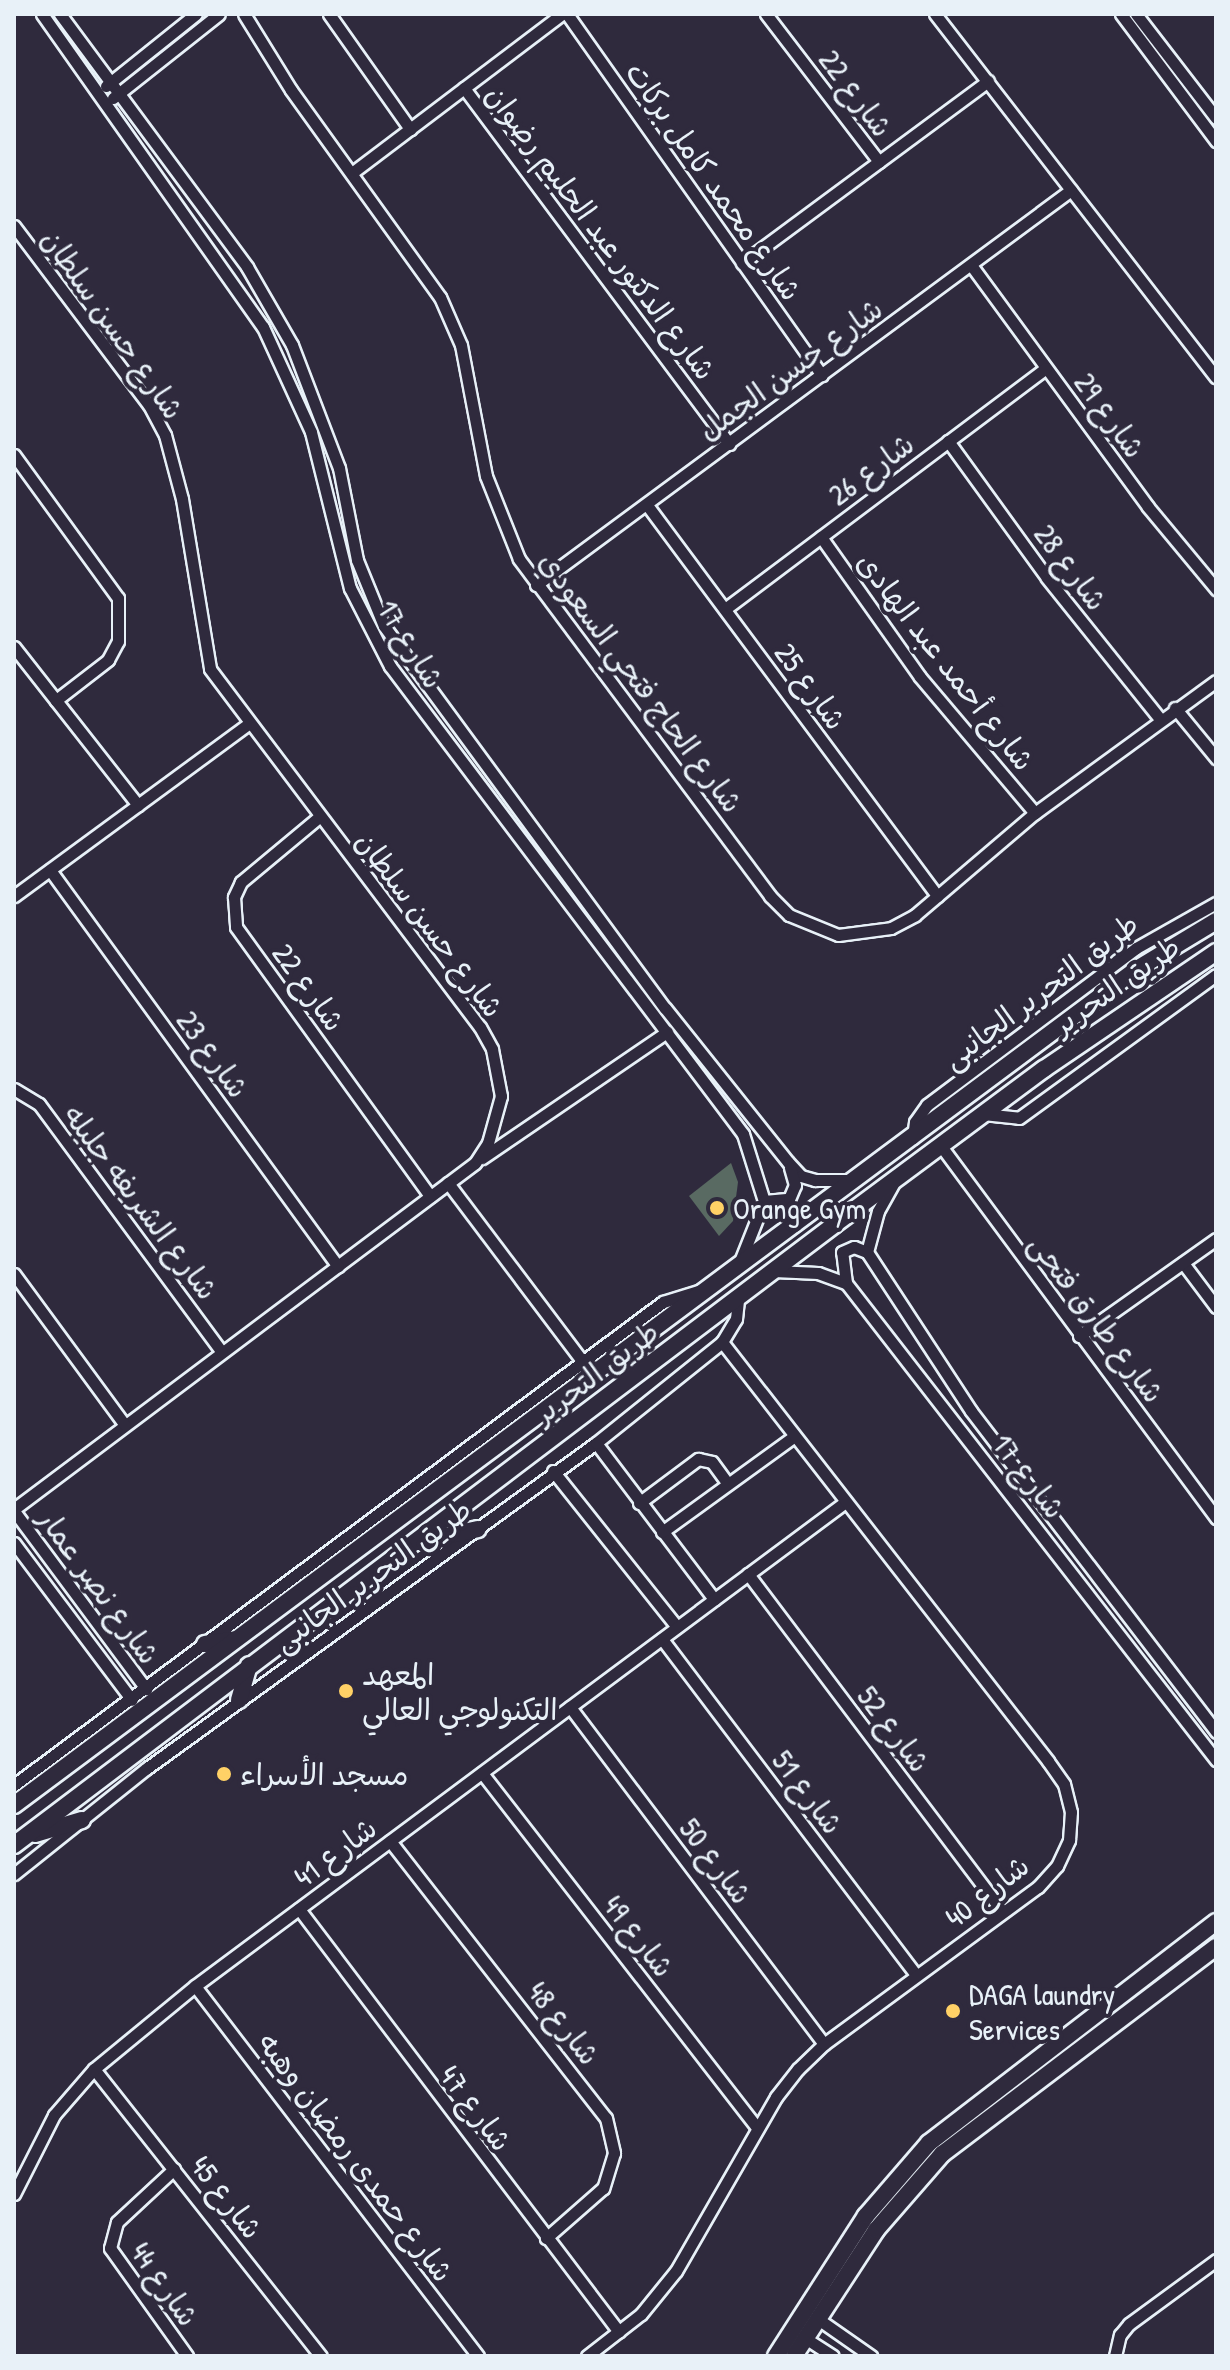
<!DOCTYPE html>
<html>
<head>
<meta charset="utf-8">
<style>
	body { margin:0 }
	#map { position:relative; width:1230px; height:2370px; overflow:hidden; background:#2f2a3d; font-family:"Patrick Hand","Playpen Sans Arabic",sans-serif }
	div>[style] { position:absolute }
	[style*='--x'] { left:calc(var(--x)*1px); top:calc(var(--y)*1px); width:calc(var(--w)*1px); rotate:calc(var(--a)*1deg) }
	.green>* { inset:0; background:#596a62 }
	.roads { filter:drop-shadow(2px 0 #e8f1f8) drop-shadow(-2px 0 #e8f1f8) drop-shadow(0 2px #e8f1f8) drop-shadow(0 -2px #e8f1f8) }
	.street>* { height:11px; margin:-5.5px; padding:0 5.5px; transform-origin:5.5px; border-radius:5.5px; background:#2f2a3d }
	.secondary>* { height:16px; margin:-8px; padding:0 8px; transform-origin:8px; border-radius:8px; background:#2f2a3d }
	.dots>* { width:22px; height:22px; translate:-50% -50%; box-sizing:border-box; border:4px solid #2f2a3d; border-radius:50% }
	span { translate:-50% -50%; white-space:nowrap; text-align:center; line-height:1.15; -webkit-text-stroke:8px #2f2a3d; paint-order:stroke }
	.street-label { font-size:30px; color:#e8f1f8 }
	.poi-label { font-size:30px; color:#e8f1f8 }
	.left { translate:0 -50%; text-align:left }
	.frame { position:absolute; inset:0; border:16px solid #e8f1f8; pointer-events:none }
</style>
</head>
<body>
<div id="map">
	<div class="green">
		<div style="clip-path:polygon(731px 1163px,738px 1182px,733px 1221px,719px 1236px,689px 1196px)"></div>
	</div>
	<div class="roads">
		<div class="street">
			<div style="--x:42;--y:14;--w:383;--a:54.8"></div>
			<div style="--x:263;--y:327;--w:115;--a:65.4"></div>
			<div style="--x:311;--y:432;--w:161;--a:76"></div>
			<div style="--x:350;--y:588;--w:88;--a:62.9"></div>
			<div style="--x:390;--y:666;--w:586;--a:52.97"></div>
			<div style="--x:743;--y:1134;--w:70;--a:72.6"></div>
			<div style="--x:764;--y:1201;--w:62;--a:111.6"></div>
			<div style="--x:60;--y:14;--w:315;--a:53.5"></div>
			<div style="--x:247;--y:267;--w:90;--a:60"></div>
			<div style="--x:292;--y:345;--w:132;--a:69.1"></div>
			<div style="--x:339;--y:468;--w:94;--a:78.9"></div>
			<div style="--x:357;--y:560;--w:71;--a:67.8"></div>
			<div style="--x:384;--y:626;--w:474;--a:53.7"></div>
			<div style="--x:665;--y:1008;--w:197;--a:51.4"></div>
			<div style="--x:788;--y:1162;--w:19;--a:47"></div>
			<div style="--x:801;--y:1176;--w:15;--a:16"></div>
			<div style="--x:815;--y:1180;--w:37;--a:0"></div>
			<div style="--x:244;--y:14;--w:89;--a:58.3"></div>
			<div style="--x:291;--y:90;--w:255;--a:54.3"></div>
			<div style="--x:440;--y:297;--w:52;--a:66.4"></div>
			<div style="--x:461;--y:345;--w:133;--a:79.2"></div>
			<div style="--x:486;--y:476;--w:89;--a:68.3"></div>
			<div style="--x:519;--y:559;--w:420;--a:53.3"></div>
			<div style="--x:770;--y:896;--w:27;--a:45"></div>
			<div style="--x:789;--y:915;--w:53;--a:22.2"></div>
			<div style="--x:838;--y:935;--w:53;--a:-7.5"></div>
			<div style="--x:891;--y:928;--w:27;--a:-28"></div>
			<div style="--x:915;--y:915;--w:157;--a:-40.4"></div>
			<div style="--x:1035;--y:813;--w:224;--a:-36.1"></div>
			<div style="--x:329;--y:14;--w:141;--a:54.8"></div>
			<div style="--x:567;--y:14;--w:442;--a:54.8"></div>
			<div style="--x:766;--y:14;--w:186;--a:52.6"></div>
			<div style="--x:935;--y:14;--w:459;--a:52.3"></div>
			<div style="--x:1121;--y:14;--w:159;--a:53.2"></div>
			<div style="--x:1136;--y:14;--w:131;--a:52.4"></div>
			<div style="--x:106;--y:86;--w:115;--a:-38.7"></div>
			<div style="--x:464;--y:88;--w:444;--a:53.3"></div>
			<div style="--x:113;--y:98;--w:135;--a:-38.4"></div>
			<div style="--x:353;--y:172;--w:262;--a:-37.1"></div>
			<div style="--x:14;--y:226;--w:224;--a:53"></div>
			<div style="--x:149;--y:405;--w:34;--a:62"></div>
			<div style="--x:165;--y:435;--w:66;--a:75.1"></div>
			<div style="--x:182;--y:499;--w:172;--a:80.6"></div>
			<div style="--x:210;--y:669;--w:448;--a:53"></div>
			<div style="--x:480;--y:1027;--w:25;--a:61"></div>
			<div style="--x:492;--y:1049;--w:48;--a:79.2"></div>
			<div style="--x:501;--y:1096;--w:49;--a:105.5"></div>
			<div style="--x:488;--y:1143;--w:24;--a:123"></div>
			<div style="--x:475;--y:1163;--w:576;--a:143.11"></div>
			<div style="--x:742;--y:263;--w:306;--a:-36.5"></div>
			<div style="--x:971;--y:265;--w:300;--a:53.8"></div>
			<div style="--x:1148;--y:507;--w:107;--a:50.3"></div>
			<div style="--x:948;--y:441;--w:169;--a:54.1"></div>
			<div style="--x:1047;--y:578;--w:181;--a:51.3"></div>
			<div style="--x:14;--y:455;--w:177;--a:54"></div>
			<div style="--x:118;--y:598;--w:43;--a:90"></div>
			<div style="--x:118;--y:641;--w:21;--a:118"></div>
			<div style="--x:108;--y:660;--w:66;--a:142.4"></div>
			<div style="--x:647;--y:505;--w:487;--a:53.4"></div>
			<div style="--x:821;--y:537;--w:171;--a:54.7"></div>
			<div style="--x:920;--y:677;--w:178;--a:49.8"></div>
			<div style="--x:536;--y:585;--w:665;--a:-36.44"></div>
			<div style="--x:725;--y:609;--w:401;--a:-36.9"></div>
			<div style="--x:14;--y:647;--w:201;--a:51.9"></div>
			<div style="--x:1175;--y:708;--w:65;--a:50.6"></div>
			<div style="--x:319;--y:817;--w:102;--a:140.2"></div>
			<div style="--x:241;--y:882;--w:17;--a:115"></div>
			<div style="--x:234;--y:897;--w:30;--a:86"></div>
			<div style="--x:236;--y:927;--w:332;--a:54.2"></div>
			<div style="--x:50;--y:870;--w:490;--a:54"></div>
			<div style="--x:14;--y:896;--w:290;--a:-36.3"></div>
			<div style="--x:14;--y:1089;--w:29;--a:31"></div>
			<div style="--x:39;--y:1104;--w:308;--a:53.6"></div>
			<div style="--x:983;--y:1114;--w:36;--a:6"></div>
			<div style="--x:1019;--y:1118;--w:243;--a:-36"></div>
			<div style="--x:913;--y:1138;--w:16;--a:-83"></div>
			<div style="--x:915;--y:1122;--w:21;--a:-55"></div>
			<div style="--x:927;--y:1105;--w:261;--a:-36.9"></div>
			<div style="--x:1136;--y:948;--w:92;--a:-29.4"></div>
			<div style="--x:941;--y:1146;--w:463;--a:53.5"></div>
			<div style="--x:482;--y:1158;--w:224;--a:-34.3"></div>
			<div style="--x:448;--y:1183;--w:224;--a:53"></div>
			<div style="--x:893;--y:1184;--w:31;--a:119"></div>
			<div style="--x:878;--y:1211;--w:42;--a:105"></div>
			<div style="--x:867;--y:1252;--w:190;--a:56.8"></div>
			<div style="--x:971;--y:1411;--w:404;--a:52.6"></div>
			<div style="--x:764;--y:1201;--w:25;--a:-5"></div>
			<div style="--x:789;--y:1199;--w:15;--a:-67"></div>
			<div style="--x:795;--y:1185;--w:18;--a:-106"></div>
			<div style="--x:1183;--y:1263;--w:55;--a:53.1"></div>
			<div style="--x:774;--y:1271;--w:44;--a:2.6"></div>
			<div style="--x:818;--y:1273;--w:30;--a:20"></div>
			<div style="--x:846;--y:1283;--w:604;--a:52.2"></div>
			<div style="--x:14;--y:1274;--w:187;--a:53.7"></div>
			<div style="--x:846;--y:1283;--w:31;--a:-97"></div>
			<div style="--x:842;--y:1252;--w:13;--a:-23"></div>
			<div style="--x:854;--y:1247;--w:14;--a:21"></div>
			<div style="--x:1079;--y:1336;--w:168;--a:-35.3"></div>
			<div style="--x:596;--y:1443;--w:196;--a:52.9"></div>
			<div style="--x:553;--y:1471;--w:199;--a:51.5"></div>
			<div style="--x:639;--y:1503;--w:74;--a:-36.7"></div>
			<div style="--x:698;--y:1459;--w:14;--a:12"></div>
			<div style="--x:712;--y:1462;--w:27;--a:54"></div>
			<div style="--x:14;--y:1511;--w:222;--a:53.4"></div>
			<div style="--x:662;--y:1532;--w:162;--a:-35.9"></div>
			<div style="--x:14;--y:1543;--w:196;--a:53.1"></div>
			<div style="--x:748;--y:1574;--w:423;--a:53"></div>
			<div style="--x:662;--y:1639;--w:421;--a:52.9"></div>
			<div style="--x:570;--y:1707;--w:422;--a:53"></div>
			<div style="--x:482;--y:1773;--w:449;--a:52.2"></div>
			<div style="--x:14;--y:1785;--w:809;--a:-36.66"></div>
			<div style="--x:663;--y:1302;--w:44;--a:-17.2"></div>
			<div style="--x:390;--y:1841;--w:351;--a:52.1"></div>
			<div style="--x:606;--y:2118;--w:36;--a:77"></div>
			<div style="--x:614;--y:2153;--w:37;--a:107"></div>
			<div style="--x:603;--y:2188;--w:76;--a:138.7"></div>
			<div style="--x:14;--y:1874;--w:170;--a:-38.6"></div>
			<div style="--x:147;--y:1768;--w:554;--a:-35.9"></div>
			<div style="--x:596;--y:1443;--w:161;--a:-38.7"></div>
			<div style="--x:722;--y:1342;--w:27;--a:-59"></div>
			<div style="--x:736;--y:1319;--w:18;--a:-84"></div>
			<div style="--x:299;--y:1909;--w:530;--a:52.89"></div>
			<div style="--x:195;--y:1986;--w:466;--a:52.6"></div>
			<div style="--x:94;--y:2069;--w:366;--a:51.7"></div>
			<div style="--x:174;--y:2169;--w:78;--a:137.1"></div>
			<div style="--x:117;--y:2222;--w:27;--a:105"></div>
			<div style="--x:110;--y:2248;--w:133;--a:54.5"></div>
			<div style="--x:14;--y:2194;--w:89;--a:-63.1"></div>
			<div style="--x:54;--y:2115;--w:61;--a:-49"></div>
			<div style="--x:94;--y:2069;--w:131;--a:-39.4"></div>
			<div style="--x:195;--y:1986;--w:809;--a:-36.66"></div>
			<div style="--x:818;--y:2319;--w:65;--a:34.9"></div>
			<div style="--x:805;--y:2338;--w:33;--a:33"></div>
			<div style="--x:587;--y:2356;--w:68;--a:-37.9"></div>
			<div style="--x:641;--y:2314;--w:55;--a:-50.9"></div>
			<div style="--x:676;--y:2271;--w:201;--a:-60.1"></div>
			<div style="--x:776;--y:2097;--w:36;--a:-52"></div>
			<div style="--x:798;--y:2069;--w:36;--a:-44"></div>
			<div style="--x:824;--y:2044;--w:265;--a:-36.3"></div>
			<div style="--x:1038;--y:1887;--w:28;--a:-48"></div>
			<div style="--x:1057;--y:1866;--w:29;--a:-65"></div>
			<div style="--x:1069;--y:1840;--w:28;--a:-86"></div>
			<div style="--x:1071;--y:1812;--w:29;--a:-104"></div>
			<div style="--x:1064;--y:1784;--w:28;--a:-125"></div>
			<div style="--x:1048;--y:1761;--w:531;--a:-127.88"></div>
			<div style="--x:1115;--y:2356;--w:22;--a:-77"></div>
			<div style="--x:1120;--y:2335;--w:14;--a:-51"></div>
			<div style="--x:1129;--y:2324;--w:108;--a:-36.3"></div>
		</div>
		<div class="secondary">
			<div style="--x:418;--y:1542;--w:61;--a:-12.2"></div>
			<div style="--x:205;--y:1644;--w:31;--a:-9"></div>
			<div style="--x:239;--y:1700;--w:36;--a:-74"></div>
			<div style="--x:14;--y:1805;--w:1400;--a:-36.67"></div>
			<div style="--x:1137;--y:969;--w:92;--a:-31.3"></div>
			<div style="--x:35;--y:1834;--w:49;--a:-16.6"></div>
			<div style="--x:14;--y:1845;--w:1029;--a:-37.1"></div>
			<div style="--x:835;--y:1224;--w:260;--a:-36.6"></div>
			<div style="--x:1044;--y:1069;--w:208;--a:-34.2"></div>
			<div style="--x:776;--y:2356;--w:166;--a:-57.3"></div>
			<div style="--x:866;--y:2216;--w:96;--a:-49.2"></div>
			<div style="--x:929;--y:2143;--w:362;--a:-37.6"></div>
			<div style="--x:794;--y:2356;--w:150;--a:-56.9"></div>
			<div style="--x:876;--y:2230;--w:101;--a:-49"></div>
			<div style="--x:942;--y:2154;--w:343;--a:-37.1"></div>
		</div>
	</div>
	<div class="dots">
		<div style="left:717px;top:1208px;background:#ffd166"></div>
		<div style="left:346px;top:1691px;background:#ffd166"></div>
		<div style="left:224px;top:1774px;background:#ffd166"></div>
		<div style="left:953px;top:2011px;background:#ffd166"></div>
	</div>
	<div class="street-label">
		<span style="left:856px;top:93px;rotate:53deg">شارع 22</span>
		<span style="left:714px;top:181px;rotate:55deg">شارع محمد كامل بركات</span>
		<span style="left:601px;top:232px;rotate:53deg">شارع الدكتور عبد الحليم رضوان</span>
		<span style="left:113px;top:324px;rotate:55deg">شارع حسن سلطان</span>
		<span style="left:790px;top:369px;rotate:-36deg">شارع حسن الجمل</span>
		<span style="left:1110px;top:415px;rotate:54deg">شارع 29</span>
		<span style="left:871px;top:469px;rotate:-37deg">شارع 26</span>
		<span style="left:1071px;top:567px;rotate:53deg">شارع 28</span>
		<span style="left:411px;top:644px;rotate:58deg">شارع 17</span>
		<span style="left:946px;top:661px;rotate:52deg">شارع أحمد عبد الهادى</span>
		<span style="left:641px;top:682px;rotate:53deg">شارع الحاج فتحي السعودي</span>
		<span style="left:811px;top:686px;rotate:54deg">شارع 25</span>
		<span style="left:430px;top:924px;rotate:53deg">شارع حسن سلطان</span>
		<span style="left:1116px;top:985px;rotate:-35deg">طريق التحرير</span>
		<span style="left:309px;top:987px;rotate:54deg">شارع 22</span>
		<span style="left:1040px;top:991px;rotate:-37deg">طريق التحرير الجانبى</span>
		<span style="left:213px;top:1054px;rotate:54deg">شارع 23</span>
		<span style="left:141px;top:1202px;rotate:53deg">شارع الشريفه جليله</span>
		<span style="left:1097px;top:1318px;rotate:53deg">شارع طارق فتحى</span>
		<span style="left:596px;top:1372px;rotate:-37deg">طريق التحرير</span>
		<span style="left:1029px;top:1476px;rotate:52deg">شارع 17</span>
		<span style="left:372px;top:1575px;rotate:-36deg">طريق التحرير الجانبى</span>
		<span style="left:99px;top:1586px;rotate:54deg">شارع نصر عمار</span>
		<span style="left:894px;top:1729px;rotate:53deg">شارع 52</span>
		<span style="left:808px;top:1792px;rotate:53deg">شارع 51</span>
		<span style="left:335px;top:1852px;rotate:-37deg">شارع 41</span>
		<span style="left:716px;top:1861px;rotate:53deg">شارع 50</span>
		<span style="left:987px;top:1891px;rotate:-38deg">شارع 40</span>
		<span style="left:639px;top:1936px;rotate:52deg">شارع 49</span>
		<span style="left:564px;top:2023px;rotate:52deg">شارع 48</span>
		<span style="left:476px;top:2108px;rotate:53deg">شارع 47</span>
		<span style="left:356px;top:2157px;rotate:53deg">شارع حمدى رمضان وهبه</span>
		<span style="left:227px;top:2197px;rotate:52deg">شارع 45</span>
		<span style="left:165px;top:2284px;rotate:55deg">شارع 44</span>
	</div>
	<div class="poi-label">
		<span class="left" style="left:733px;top:1208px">Orange Gym</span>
		<span class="left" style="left:362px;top:1691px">المعهد<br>التكنولوجي العالي</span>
		<span class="left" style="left:240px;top:1774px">مسجد الأسراء</span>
		<span class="left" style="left:969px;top:2011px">DAGA laundry<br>Services</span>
	</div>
	<div class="frame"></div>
</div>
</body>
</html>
